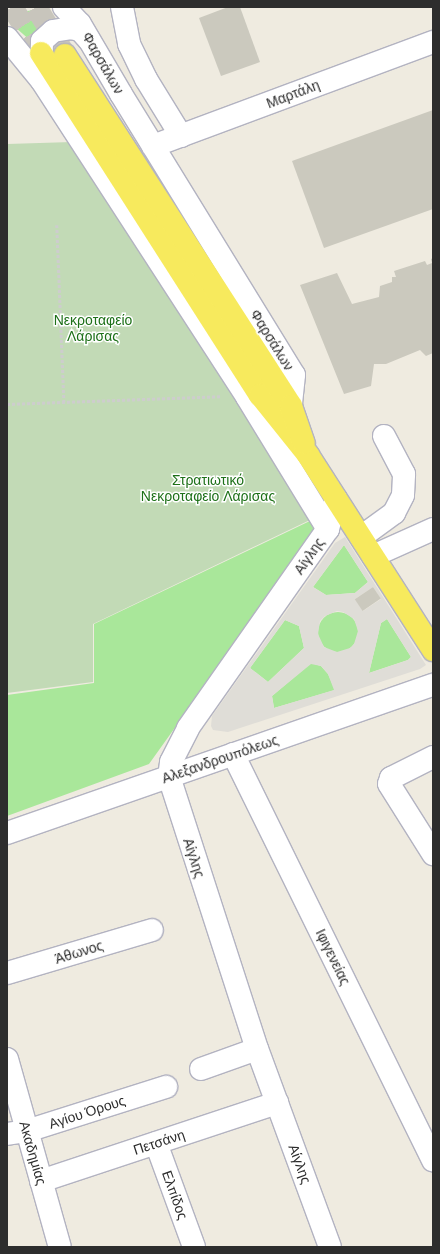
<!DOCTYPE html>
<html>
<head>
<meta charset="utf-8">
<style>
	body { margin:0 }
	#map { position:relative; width:440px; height:1254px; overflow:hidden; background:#efebe0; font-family:"DM Sans",sans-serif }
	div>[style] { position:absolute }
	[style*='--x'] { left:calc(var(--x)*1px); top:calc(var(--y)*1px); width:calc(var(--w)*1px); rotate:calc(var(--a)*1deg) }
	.green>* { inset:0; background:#a9e79a }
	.round { border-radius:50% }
	.cemetery>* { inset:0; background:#c2dab6 }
	.plaza>* { inset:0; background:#dfddd7 }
	.building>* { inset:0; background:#cbc9be; transform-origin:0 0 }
	.major-tunnel>* { height:22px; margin-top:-11px; transform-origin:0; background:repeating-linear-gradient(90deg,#c8c5bc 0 22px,transparent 0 33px) }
	.path>* { height:2.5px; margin-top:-1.25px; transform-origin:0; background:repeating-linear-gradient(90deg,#cdcdcd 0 3px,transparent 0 5px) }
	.roads { filter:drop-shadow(1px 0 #b3b3c1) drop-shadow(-1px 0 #b3b3c1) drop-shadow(0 1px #b3b3c1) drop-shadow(0 -1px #b3b3c1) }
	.minor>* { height:22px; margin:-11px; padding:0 11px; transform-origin:11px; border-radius:11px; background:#fff }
	.major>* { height:22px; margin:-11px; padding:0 11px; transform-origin:11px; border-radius:11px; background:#f7ea5d }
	span { translate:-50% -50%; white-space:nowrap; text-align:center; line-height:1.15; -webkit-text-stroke:3px #fff; paint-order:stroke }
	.street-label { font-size:14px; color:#2d2d2d }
	.park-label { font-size:14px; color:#1d7018 }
	.frame { position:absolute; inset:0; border:8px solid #2d2d2d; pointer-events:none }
</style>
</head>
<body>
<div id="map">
	<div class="green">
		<div style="clip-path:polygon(33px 10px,52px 18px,32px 42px,7px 20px,7px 15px)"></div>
		<div style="clip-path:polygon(312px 520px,317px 529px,149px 764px,7px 816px,7px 695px,94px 683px,94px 624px)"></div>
		<div style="clip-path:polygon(344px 545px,368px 582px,355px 593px,326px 595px,313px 587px)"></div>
		<div class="round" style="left:318px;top:612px;width:40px;height:40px"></div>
		<div style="clip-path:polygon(387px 619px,411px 657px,408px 660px,369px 673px,381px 623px)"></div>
		<div style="clip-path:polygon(285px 620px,299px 626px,304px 648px,268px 682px,250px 668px)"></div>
		<div style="clip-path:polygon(311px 663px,321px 666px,328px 674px,335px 690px,274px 708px,272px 696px)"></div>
	</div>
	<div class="cemetery">
		<div style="clip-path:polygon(72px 142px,312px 519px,93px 624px,93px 682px,7px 693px,7px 144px)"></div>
	</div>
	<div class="plaza">
		<div style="clip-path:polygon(evenodd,345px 537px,426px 665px,420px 669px,228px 732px,213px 730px,211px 726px,212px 716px,335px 543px,345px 537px,344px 545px,368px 582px,355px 593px,326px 595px,313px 587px,344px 545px,345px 537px,373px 587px,381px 599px,363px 611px,355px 599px,373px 587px,345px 537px,337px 611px,343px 612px,354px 619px,358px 631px,354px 644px,350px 648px,337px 652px,324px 647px,318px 634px,320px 621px,325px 616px,337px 611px,345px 537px,387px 619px,411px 657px,408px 660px,369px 673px,381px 623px,387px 619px,345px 537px,285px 620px,299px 626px,304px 648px,268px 682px,250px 668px,285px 620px,345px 537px,311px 664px,321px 666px,328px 674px,334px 690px,274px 708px,272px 696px,311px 664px)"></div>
	</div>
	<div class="building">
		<div style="clip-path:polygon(228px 7px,240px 7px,260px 62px,221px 76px,199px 18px)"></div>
		<div style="clip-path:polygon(433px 110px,433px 209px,324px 248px,292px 161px)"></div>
		<div style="clip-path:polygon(433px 258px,433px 353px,426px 356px,420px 350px,386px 364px,374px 364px,371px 386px,344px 394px,300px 285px,337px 273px,352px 304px,379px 297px,380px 286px,392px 282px,392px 277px,396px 277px,394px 271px,425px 261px,427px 265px,432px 263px,431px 259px)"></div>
		<div style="left:373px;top:587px;width:14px;height:22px;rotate:56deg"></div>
	</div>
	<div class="major-tunnel">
		<div style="--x:12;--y:7;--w:54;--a:57.8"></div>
		<div style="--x:36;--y:7;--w:56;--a:58.9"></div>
	</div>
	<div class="path">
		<div style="--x:57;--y:225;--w:177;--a:87.7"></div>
		<div style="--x:7;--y:404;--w:214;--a:-2.1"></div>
	</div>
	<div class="roads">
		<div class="minor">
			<div style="--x:64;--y:7;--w:23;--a:47"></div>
			<div style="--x:80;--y:24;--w:81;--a:59.6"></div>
			<div style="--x:121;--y:94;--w:330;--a:58.4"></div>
			<div style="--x:294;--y:375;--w:31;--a:96"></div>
			<div style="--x:122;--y:7;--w:38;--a:79"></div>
			<div style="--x:129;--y:44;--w:39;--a:64"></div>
			<div style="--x:146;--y:79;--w:67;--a:58.4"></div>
			<div style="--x:7;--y:38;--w:55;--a:50.9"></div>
			<div style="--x:42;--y:81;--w:377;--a:57"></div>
			<div style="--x:247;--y:397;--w:155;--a:58.5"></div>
			<div style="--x:41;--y:72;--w:31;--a:-88"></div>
			<div style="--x:42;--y:41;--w:15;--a:-42"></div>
			<div style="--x:53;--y:31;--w:18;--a:-9"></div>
			<div style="--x:71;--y:28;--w:9;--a:13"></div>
			<div style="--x:80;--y:30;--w:13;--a:48"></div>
			<div style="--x:153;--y:146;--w:299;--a:-20.4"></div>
			<div style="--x:361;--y:537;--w:41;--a:-36"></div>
			<div style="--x:394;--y:513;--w:20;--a:-63"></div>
			<div style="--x:403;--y:495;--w:21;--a:-87"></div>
			<div style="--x:404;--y:474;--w:43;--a:-117.8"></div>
			<div style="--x:373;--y:556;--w:66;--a:-24.2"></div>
			<div style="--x:233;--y:754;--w:453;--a:63.8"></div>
			<div style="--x:433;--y:757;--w:47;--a:153.4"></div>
			<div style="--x:391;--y:778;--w:6;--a:108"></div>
			<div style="--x:389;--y:784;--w:83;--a:57.8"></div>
			<div style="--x:7;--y:833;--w:451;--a:-19.2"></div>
			<div style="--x:7;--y:973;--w:151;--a:-16.5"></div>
			<div style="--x:7;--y:1059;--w:195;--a:74.3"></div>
			<div style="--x:201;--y:1069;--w:59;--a:-19.7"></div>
			<div style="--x:7;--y:1134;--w:20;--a:-9"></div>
			<div style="--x:27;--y:1131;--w:146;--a:-17.6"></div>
			<div style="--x:156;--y:1143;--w:111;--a:69.9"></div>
			<div style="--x:41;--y:1181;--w:249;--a:-18.3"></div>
			<div style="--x:330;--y:1247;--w:211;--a:-110.2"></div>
			<div style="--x:257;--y:1049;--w:286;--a:-107.9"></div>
			<div style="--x:169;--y:777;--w:15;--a:-82"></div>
			<div style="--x:171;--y:762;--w:38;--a:-63"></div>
			<div style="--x:188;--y:728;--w:243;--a:-54.9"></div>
			<div style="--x:328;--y:529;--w:31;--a:-75"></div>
		</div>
		<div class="major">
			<div style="--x:41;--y:53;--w:406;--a:57.4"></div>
			<div style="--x:260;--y:395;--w:77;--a:51.3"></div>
			<div style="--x:308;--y:455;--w:232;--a:57.3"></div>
			<div style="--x:65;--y:55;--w:417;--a:57.2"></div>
			<div style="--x:291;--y:406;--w:39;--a:71"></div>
		</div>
	</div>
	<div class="street-label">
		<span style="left:103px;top:63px;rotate:60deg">Φαρσάλων</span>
		<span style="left:293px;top:94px;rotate:-21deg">Μαρτάλη</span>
		<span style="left:272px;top:340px;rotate:58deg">Φαρσάλων</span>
		<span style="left:309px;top:556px;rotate:-55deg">Αίγλης</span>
		<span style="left:220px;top:759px;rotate:-19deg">Αλεξανδρουπόλεως</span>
		<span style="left:194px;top:858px;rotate:72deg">Αίγλης</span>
		<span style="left:79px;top:952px;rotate:-17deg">Άθωνος</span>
		<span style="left:333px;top:957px;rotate:64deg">Ιφιγενείας</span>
		<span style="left:87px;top:1112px;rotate:-18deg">Αγίου Όρους</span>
		<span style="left:159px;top:1142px;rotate:-18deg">Πετσάνη</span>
		<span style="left:33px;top:1153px;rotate:74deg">Ακαδημίας</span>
		<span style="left:300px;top:1164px;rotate:70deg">Αίγλης</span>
		<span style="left:175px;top:1195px;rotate:70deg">Ελπίδος</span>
	</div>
	<div class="park-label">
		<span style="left:93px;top:328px">Νεκροταφείο<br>Λάρισας</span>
		<span style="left:208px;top:488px">Στρατιωτικό<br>Νεκροταφείο Λάρισας</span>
	</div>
	<div class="frame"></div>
</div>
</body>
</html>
